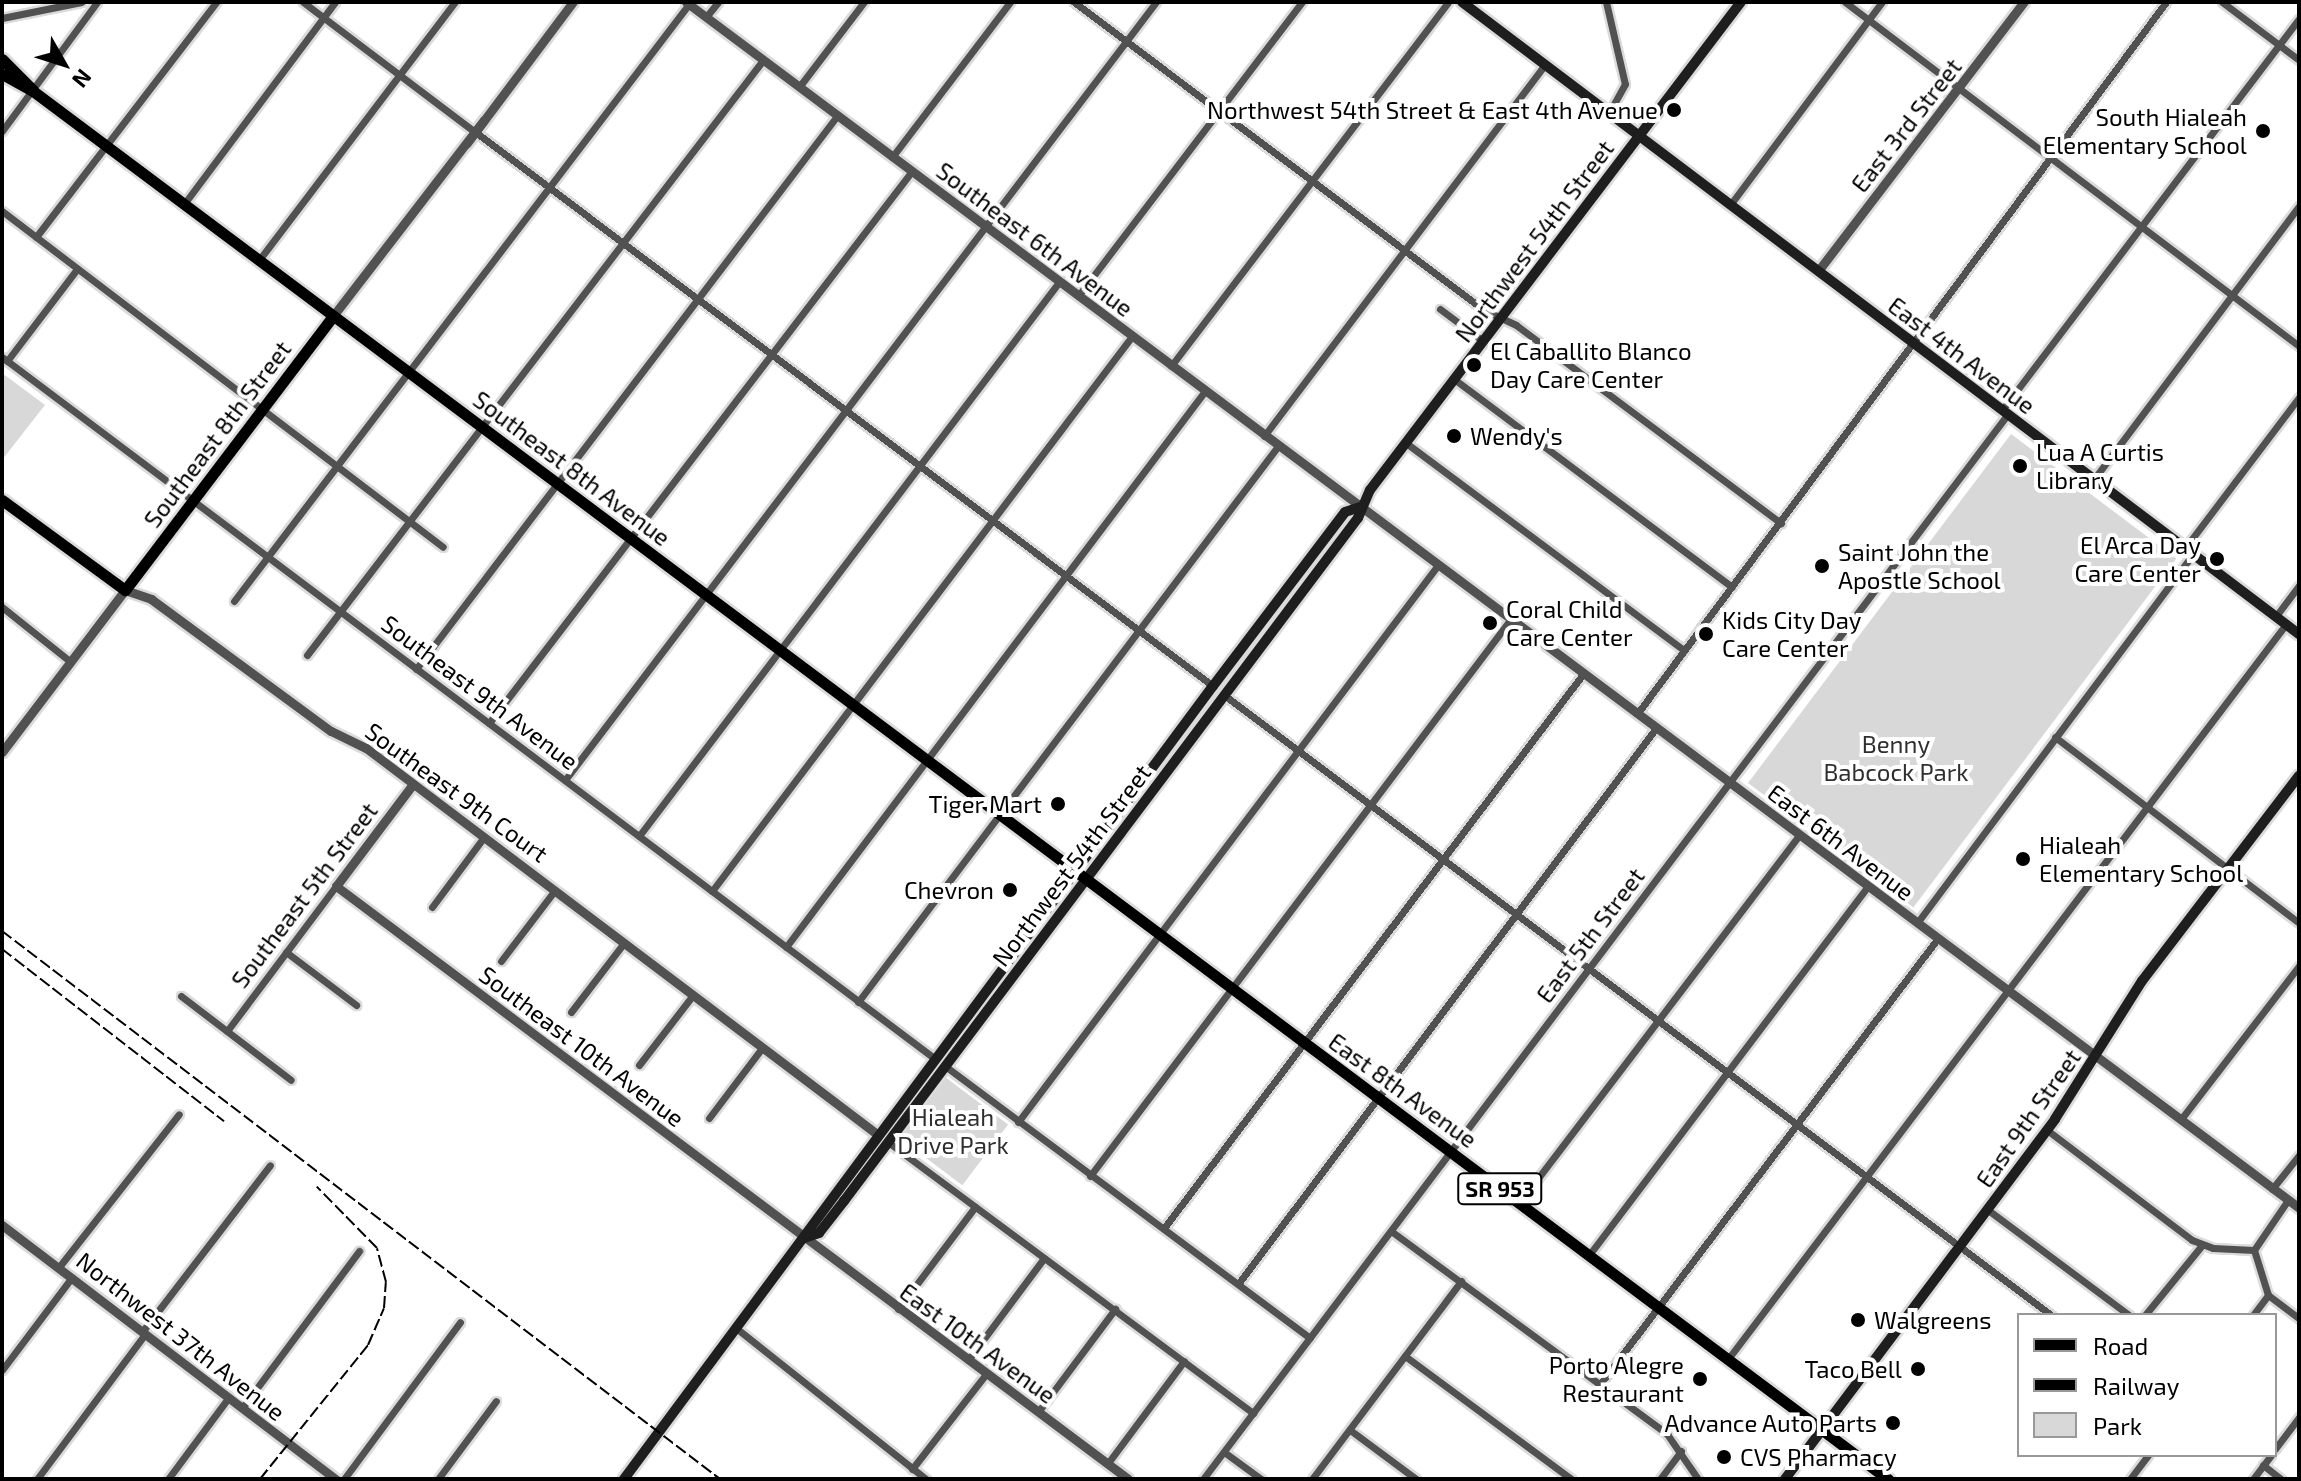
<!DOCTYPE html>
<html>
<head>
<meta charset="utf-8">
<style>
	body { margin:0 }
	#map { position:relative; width:2301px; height:1481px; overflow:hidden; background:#fff; font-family:"Exo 2",sans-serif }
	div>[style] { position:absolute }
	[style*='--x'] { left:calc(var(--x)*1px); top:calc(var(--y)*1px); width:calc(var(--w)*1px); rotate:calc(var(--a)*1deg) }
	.green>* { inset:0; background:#d8d8d8; transform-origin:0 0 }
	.roads { filter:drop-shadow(2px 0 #dbdbdb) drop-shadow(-2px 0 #dbdbdb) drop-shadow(0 2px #dbdbdb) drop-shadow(0 -2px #dbdbdb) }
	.minor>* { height:7px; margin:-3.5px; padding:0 3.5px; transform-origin:3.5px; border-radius:3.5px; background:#515151 }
	.tertiary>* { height:9px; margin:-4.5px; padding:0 4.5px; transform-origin:4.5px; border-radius:4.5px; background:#515151 }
	.secondary>* { height:10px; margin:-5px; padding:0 5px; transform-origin:5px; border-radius:5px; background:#1e1e1e }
	.primary>* { height:11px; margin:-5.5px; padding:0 5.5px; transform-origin:5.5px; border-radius:5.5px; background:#000 }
	.rail>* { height:2px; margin-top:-1px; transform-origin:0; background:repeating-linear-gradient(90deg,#000 0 12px,transparent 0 16px) }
	.dots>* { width:22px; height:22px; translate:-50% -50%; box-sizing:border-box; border:4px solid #fff; border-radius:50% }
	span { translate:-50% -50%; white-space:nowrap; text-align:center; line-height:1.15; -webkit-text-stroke:8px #fff; paint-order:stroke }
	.shield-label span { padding:2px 6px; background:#fff; border:2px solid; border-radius:6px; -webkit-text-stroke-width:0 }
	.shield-label { font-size:22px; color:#000; font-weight:700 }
	.poi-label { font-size:24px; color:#000 }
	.right { translate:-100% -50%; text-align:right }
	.left { translate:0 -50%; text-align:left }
	.street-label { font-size:24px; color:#000 }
	.park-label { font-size:24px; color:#2f2f2f }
	.frame { position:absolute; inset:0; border:4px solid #000; pointer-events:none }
	.legend { position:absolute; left:2017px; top:1313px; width:260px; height:144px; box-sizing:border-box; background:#fff; border:2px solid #999; margin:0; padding:10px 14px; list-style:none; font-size:24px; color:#000 }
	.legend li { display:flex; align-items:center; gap:16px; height:40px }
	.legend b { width:40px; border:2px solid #999 }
	.north { position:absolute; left:24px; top:24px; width:80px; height:80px; -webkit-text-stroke:6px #fff; paint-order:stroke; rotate:129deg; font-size:22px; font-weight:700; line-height:32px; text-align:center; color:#000 }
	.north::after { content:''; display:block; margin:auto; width:28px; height:36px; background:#000; clip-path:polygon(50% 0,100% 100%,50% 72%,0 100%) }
</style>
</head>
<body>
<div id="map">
	<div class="green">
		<div style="clip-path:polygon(2px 373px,45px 405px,2px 460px)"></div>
		<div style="left:2011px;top:434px;width:207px;height:437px;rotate:37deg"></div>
		<div style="left:945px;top:1077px;width:79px;height:76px;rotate:37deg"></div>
	</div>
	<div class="roads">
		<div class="minor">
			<div style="--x:303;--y:2;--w:212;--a:37.1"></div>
			<div style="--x:1074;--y:2;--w:513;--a:36.91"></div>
			<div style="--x:1484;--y:310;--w:35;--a:25"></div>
			<div style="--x:1516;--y:325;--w:331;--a:36.8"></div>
			<div style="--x:1606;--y:2;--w:84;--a:77"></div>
			<div style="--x:1625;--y:84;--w:33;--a:119"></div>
			<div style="--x:1845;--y:2;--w:570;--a:37.15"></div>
			<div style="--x:2222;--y:2;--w:96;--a:37"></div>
			<div style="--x:706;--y:17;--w:19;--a:-51"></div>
			<div style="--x:2;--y:18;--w:81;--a:-11.4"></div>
			<div style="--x:799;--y:87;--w:107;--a:-52.6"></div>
			<div style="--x:2;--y:131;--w:160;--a:-53.6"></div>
			<div style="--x:478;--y:134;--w:919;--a:36.91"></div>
			<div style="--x:892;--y:157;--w:195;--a:-52.7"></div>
			<div style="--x:184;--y:204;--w:252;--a:-53.2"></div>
			<div style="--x:1730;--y:205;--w:254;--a:-53.2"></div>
			<div style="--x:2;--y:211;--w:554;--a:37.3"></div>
			<div style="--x:36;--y:237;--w:296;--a:-52.5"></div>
			<div style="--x:259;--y:260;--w:324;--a:-52.8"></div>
			<div style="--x:1078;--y:296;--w:370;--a:-52.7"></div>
			<div style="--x:1440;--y:309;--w:54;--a:36.7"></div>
			<div style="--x:2;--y:357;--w:1166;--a:36.95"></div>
			<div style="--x:7;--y:361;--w:116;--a:-52.7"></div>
			<div style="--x:1171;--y:366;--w:457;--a:-52.7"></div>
			<div style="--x:1454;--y:379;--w:347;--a:36.8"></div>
			<div style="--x:2002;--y:410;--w:491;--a:-52.8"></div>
			<div style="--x:1264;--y:436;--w:466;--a:-52.9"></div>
			<div style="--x:1406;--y:443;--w:347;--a:36.7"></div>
			<div style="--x:2094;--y:479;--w:341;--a:-53.1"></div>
			<div style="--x:2185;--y:548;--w:189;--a:-52.9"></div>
			<div style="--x:234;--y:601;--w:751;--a:-52.69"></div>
			<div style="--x:2;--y:607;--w:88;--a:38.6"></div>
			<div style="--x:2276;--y:616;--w:38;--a:-53"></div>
			<div style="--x:307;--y:655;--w:750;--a:-52.53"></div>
			<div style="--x:416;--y:669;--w:695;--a:-52.72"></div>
			<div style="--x:1224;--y:695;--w:1034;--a:36.86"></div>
			<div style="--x:1637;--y:714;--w:887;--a:-53.39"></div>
			<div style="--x:489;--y:723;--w:695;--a:-52.54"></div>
			<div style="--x:2055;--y:737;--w:307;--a:37.3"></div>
			<div style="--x:565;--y:780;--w:977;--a:-52.78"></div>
			<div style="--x:639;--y:836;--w:695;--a:-52.83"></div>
			<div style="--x:712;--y:891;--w:696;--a:-52.88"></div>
			<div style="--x:432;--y:907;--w:87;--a:-53.4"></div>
			<div style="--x:1917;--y:923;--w:461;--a:-53.2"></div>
			<div style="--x:786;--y:947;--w:696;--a:-53"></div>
			<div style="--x:286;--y:952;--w:88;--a:37.1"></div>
			<div style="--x:501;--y:961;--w:89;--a:-52.7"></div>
			<div style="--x:181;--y:996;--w:138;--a:37.4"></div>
			<div style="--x:858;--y:1002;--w:697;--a:-52.93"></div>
			<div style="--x:571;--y:1012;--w:87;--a:-52.5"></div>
			<div style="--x:227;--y:1031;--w:181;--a:-53.1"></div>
			<div style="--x:639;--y:1065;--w:88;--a:-52.4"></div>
			<div style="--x:945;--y:1066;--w:455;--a:36.7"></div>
			<div style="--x:709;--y:1118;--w:88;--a:-52.9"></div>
			<div style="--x:2181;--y:1119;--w:193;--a:-52.4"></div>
			<div style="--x:1018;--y:1122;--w:698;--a:-52.98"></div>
			<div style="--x:2047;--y:1130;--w:182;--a:37.2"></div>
			<div style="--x:2192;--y:1240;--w:22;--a:21"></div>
			<div style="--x:2213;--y:1248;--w:41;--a:2.8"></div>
			<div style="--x:888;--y:1142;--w:455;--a:36.6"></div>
			<div style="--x:1090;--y:1176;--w:697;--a:-52.93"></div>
			<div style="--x:2272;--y:1189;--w:43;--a:-51.5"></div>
			<div style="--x:1519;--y:1203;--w:462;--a:-52.7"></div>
			<div style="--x:1988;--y:1210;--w:176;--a:36.7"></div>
			<div style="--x:1164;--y:1228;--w:695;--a:-52.9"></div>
			<div style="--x:1391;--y:1231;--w:343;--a:36.3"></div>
			<div style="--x:1667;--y:1434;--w:55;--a:55.4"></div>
			<div style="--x:2254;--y:1250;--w:47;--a:72.7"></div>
			<div style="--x:2268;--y:1295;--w:39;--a:37"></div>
			<div style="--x:2254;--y:1250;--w:60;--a:-55.8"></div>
			<div style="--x:1589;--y:1255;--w:463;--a:-52.9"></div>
			<div style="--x:59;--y:1267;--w:194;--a:-51.9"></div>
			<div style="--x:1238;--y:1284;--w:696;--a:-53.06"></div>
			<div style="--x:898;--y:1309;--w:128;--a:-53"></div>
			<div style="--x:2145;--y:1315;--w:90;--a:-50.8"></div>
			<div style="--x:2253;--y:1315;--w:25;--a:-53"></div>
			<div style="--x:736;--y:1328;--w:243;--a:38.5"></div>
			<div style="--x:142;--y:1332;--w:210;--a:-52.5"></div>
			<div style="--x:1405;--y:1356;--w:207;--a:36.5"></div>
			<div style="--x:1728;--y:1359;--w:923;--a:-52.79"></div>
			<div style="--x:968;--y:1360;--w:127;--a:-53.3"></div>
			<div style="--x:2;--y:1370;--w:116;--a:-53"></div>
			<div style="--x:1600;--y:1384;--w:560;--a:-52.84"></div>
			<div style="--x:242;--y:1408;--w:196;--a:-53.3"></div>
			<div style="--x:1038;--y:1412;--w:129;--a:-53.2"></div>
			<div style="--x:1350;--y:1430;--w:82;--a:36.6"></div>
			<div style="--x:2275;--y:1449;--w:40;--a:-53"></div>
			<div style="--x:1224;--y:1452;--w:46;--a:36.1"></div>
			<div style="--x:1108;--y:1463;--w:127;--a:-53.3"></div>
			<div style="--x:2263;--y:1465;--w:23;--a:38"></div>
			<div style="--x:912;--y:1469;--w:120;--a:-52.1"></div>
			<div style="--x:37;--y:1479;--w:181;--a:-53.3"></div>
			<div style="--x:168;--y:1479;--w:102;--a:-53.4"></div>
			<div style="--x:344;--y:1479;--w:195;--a:-53.5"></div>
			<div style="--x:438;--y:1479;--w:97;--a:-53.4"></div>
			<div style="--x:1203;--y:1479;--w:1335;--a:-52.92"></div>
			<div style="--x:1312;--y:1479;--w:248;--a:-53"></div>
			<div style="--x:1660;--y:1479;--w:35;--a:-53"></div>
			<div style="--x:2130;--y:1479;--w:30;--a:-53"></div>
			<div style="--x:2253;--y:1479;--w:30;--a:-53"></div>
		</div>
		<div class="tertiary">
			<div style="--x:686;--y:2;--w:2014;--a:36.78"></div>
			<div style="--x:467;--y:143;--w:176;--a:-53.1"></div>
			<div style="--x:1818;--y:271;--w:339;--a:-52.6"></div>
			<div style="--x:333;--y:316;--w:247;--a:-52.4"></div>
			<div style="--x:2;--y:752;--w:203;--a:-52.8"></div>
			<div style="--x:125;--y:590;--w:28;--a:19"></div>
			<div style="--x:151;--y:599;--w:223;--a:36.3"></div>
			<div style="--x:331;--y:731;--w:39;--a:26"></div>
			<div style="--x:366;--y:748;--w:640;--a:37.07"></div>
			<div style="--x:413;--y:784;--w:128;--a:127"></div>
			<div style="--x:336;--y:886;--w:989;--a:36.82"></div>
			<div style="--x:2;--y:1225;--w:420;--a:37.3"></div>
		</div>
		<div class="secondary">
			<div style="--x:1462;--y:2;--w:1049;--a:37.06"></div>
			<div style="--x:804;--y:1238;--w:16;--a:-18"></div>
			<div style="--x:819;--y:1233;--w:41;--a:-52"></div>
			<div style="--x:844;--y:1201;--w:855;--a:-53.04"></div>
			<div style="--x:1358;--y:518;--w:30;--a:-67"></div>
			<div style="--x:1370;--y:490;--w:613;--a:-52.76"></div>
			<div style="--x:624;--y:1479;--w:988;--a:-53.4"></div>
			<div style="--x:1213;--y:686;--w:218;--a:-52.8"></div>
			<div style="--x:1345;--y:512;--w:16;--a:-18"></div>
			<div style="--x:1785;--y:1479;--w:450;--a:-53.1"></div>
			<div style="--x:2055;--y:1119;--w:163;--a:-57.8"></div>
			<div style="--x:2142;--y:981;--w:258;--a:-52.6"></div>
		</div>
		<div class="primary">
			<div style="--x:2;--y:59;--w:44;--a:45"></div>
			<div style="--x:2;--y:74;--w:35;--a:29"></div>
			<div style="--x:33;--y:91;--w:2317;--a:36.81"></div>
			<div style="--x:2;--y:500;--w:152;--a:36.2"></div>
			<div style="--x:125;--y:590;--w:344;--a:-52.8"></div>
		</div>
	</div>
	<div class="rail">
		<div style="--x:2;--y:931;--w:903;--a:37.35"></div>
		<div style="--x:2;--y:949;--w:281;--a:37.8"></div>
		<div style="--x:260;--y:1479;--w:172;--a:-51.1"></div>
		<div style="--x:368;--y:1345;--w:40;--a:-66.6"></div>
		<div style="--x:384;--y:1308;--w:26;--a:-86"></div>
		<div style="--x:386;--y:1282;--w:35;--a:-105"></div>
		<div style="--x:377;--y:1248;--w:86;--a:-134.5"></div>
	</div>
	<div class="dots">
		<div style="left:1674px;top:110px;background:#000"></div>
		<div style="left:2263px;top:131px;background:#000"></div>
		<div style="left:1474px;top:365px;background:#000"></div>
		<div style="left:1454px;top:436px;background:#000"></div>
		<div style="left:2020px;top:466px;background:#000"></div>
		<div style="left:2217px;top:559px;background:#000"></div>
		<div style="left:1822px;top:566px;background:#000"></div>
		<div style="left:1490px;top:623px;background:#000"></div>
		<div style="left:1706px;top:634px;background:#000"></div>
		<div style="left:1058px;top:804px;background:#000"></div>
		<div style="left:2023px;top:859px;background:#000"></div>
		<div style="left:1010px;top:890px;background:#000"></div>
		<div style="left:1858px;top:1320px;background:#000"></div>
		<div style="left:1918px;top:1369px;background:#000"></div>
		<div style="left:1700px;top:1379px;background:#000"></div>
		<div style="left:1893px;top:1423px;background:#000"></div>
		<div style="left:1724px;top:1457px;background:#000"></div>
	</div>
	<div class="shield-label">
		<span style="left:1500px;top:1189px">SR 953</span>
	</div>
	<div class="poi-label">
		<span class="right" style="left:1658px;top:110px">Northwest 54th Street &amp; East 4th Avenue</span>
		<span class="right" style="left:2247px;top:131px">South Hialeah<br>Elementary School</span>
		<span class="left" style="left:1490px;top:365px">El Caballito Blanco<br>Day Care Center</span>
		<span class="left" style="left:1470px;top:436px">Wendy's</span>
		<span class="left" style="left:2036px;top:466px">Lua A Curtis<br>Library</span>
		<span class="right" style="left:2201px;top:559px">El Arca Day<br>Care Center</span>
		<span class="left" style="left:1838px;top:566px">Saint John the<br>Apostle School</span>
		<span class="left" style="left:1506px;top:623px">Coral Child<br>Care Center</span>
		<span class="left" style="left:1722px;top:634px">Kids City Day<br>Care Center</span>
		<span class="right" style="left:1042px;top:804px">Tiger Mart</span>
		<span class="left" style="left:2039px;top:859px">Hialeah<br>Elementary School</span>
		<span class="right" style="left:994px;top:890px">Chevron</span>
		<span class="left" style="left:1874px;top:1320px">Walgreens</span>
		<span class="right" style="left:1684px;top:1379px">Porto Alegre<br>Restaurant</span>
		<span class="right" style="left:1902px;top:1369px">Taco Bell</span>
		<span class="right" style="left:1877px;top:1423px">Advance Auto Parts</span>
		<span class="left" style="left:1740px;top:1457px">CVS Pharmacy</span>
	</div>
	<div class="street-label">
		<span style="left:1906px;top:125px;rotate:-52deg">East 3rd Street</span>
		<span style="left:1035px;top:239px;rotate:37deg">Southeast 6th Avenue</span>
		<span style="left:1534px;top:241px;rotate:-53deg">Northwest 54th Street</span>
		<span style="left:1962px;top:355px;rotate:37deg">East 4th Avenue</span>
		<span style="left:217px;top:434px;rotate:-53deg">Southeast 8th Street</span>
		<span style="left:572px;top:468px;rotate:37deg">Southeast 8th Avenue</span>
		<span style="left:480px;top:692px;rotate:37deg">Southeast 9th Avenue</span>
		<span style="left:457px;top:792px;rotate:36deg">Southeast 9th Court</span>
		<span style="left:1841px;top:842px;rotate:37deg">East 6th Avenue</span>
		<span style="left:1071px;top:865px;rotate:-53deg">Northwest 54th Street</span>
		<span style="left:304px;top:895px;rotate:-53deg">Southeast 5th Street</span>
		<span style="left:1590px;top:935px;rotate:-53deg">East 5th Street</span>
		<span style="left:582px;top:1046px;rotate:37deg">Southeast 10th Avenue</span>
		<span style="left:1403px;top:1090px;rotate:36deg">East 8th Avenue</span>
		<span style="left:2028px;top:1118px;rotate:-55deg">East 9th Street</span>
		<span style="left:181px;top:1336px;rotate:38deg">Northwest 37th Avenue</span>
		<span style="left:978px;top:1343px;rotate:36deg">East 10th Avenue</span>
	</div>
	<div class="park-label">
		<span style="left:1896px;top:758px">Benny<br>Babcock Park</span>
		<span style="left:953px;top:1131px">Hialeah<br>Drive Park</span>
	</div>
	<div class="frame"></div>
	<ul class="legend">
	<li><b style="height:10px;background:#000"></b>Road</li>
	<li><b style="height:10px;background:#000"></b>Railway</li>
	<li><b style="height:22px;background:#d8d8d8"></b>Park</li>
	</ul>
	<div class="north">N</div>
</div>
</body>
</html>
